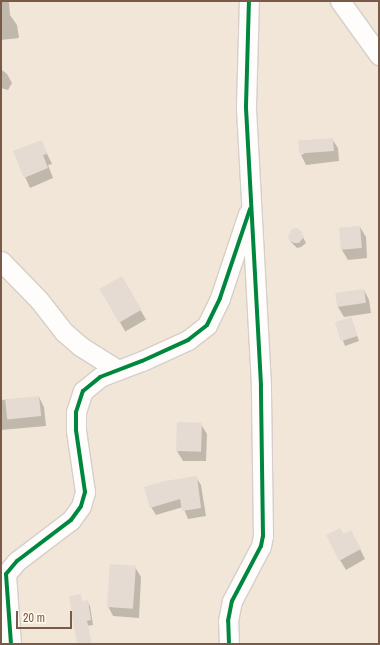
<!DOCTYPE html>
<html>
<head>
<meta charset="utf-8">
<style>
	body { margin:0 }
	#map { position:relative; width:380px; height:645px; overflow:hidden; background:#f8f3eb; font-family:"Archivo Narrow",sans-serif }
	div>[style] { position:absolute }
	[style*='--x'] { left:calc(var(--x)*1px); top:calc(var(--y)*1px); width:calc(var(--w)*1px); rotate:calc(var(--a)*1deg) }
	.residential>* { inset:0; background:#f2e6d8 }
	.shadow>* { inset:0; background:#0003; transform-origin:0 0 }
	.building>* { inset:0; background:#e5dbd2; transform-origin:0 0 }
	.roads { filter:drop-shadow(1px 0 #d6cec8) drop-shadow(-1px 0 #d6cec8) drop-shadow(0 1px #d6cec8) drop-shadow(0 -1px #d6cec8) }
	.minor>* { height:19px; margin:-9.5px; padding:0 9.5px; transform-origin:9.5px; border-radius:9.5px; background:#fefdfc }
	.cycleway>* { height:4px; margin:-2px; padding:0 2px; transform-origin:2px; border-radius:2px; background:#00873e }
	span { translate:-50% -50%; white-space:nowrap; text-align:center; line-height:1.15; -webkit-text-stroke:3px #fff8ec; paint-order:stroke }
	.frame { position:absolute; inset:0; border:2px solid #795948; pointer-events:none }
	.scale { position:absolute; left:16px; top:611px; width:56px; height:18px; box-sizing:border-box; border:2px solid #795948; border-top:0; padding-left:5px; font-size:12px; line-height:14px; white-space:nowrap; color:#795948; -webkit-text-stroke:3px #fff8ec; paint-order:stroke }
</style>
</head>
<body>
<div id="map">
	<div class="residential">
		<div style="clip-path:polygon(1px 1px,379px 1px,379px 644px,14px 644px,1px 631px)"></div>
	</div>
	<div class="shadow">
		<div style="clip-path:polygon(1px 1px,8px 1px,9px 3px,10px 15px,17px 25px,19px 38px,1px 40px)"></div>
		<div style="clip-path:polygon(2px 70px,7px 74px,12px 83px,8px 90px,1px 88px)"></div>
		<div style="clip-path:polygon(332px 139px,338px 148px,339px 161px,306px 165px,301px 155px)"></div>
		<div style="clip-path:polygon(41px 141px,52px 164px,48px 165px,53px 178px,30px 188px,14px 152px)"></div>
		<div style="clip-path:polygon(360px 227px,366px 237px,367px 258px,348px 260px,342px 250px)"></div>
		<div style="clip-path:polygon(300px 231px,306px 243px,301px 247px,297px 248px,290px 241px)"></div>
		<div style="left:122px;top:278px;width:48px;height:24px;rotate:60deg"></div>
		<div style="clip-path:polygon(364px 290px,369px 300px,371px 313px,344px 317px,338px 307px,336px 294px)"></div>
		<div style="clip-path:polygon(351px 318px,359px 341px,345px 346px,343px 341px)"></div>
		<div style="clip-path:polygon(39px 397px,44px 407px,46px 426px,1px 430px,1px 400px)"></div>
		<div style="clip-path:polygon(201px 424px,207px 434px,206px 461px,183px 461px,177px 451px)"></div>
		<div style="clip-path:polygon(196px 477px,201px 485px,206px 516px,188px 519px,183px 507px,156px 515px,151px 507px)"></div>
		<div style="clip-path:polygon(344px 535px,356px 541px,365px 559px,346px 570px,340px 560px)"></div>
		<div style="clip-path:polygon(135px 567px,141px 577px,139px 618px,113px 616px,108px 606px)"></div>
		<div style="clip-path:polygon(87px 601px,90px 606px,93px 625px,77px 627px)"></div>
	</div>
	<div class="building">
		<div style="left:333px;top:138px;width:13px;height:35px;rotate:86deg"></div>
		<div style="clip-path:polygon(42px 140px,47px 154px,43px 155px,48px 168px,24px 178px,13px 151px)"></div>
		<div style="left:360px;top:226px;width:22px;height:21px;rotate:85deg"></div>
		<div style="clip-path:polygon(297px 228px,301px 231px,304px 237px,299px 243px,294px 243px,290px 241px,288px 237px,292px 229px)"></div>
		<div style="left:122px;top:276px;width:39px;height:26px;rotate:60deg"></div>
		<div style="left:364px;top:289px;width:14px;height:29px;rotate:82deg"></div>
		<div style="left:351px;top:317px;width:20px;height:17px;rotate:72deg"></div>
		<div style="left:39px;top:396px;width:20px;height:34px;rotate:84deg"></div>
		<div style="left:177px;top:422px;width:25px;height:29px;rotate:2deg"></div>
		<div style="clip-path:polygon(197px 476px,201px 508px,182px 511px,180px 499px,150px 508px,144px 487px,165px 481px)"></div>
		<div style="clip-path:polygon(340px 528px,344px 534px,351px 530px,361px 549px,339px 561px,326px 535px)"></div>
		<div style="left:110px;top:564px;width:26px;height:43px;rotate:4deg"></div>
		<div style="clip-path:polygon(81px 594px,82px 601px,88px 600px,91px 620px,87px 621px,92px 644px,77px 644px,69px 596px)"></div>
	</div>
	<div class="roads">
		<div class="minor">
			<div style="--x:340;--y:1;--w:67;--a:54.2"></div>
			<div style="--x:1;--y:261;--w:54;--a:45.7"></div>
			<div style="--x:39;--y:300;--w:41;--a:52"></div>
			<div style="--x:64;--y:332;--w:21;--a:41"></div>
			<div style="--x:80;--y:346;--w:45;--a:32.3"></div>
			<div style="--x:11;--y:644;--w:70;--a:-94.1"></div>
			<div style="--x:6;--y:574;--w:17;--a:-50"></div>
			<div style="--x:17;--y:561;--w:68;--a:-37.2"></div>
			<div style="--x:71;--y:520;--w:17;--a:-54"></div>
			<div style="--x:81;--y:506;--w:15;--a:-74"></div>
			<div style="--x:85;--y:492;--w:63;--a:-98.3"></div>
			<div style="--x:76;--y:430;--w:18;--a:-90"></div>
			<div style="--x:76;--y:412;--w:22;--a:-72"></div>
			<div style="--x:83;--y:391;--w:22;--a:-39"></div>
			<div style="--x:100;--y:377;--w:45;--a:-20.9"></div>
			<div style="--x:142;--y:361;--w:51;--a:-24.5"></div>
			<div style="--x:188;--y:340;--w:24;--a:-38"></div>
			<div style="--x:207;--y:325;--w:30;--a:-64"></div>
			<div style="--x:220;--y:298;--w:89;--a:-71.6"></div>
			<div style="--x:229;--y:644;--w:23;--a:-92"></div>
			<div style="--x:228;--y:621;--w:20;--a:-79"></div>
			<div style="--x:232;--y:601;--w:62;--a:-62.2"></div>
			<div style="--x:261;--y:546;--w:10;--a:-79"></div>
			<div style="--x:263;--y:536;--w:151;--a:-90.8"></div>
			<div style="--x:261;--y:385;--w:279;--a:-93.1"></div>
			<div style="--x:246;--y:106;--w:105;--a:-88.4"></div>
		</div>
	</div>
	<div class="cycleway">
		<div style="--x:11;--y:644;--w:70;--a:-94.1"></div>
		<div style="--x:6;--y:574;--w:17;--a:-50"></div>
		<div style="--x:17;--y:561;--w:68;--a:-37.2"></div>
		<div style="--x:71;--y:520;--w:17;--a:-54"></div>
		<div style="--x:81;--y:506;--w:15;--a:-74"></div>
		<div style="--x:85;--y:492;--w:63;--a:-98.3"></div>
		<div style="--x:76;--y:430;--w:18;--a:-90"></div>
		<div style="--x:76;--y:412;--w:22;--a:-72"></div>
		<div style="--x:83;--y:391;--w:22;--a:-39"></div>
		<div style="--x:100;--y:377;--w:45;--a:-20.9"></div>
		<div style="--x:142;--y:361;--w:51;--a:-24.5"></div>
		<div style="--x:188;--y:340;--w:24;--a:-38"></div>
		<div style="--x:207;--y:325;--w:30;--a:-64"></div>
		<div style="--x:220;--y:298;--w:94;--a:-71.4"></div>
		<div style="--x:229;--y:644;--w:23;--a:-92"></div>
		<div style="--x:228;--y:621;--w:20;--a:-79"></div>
		<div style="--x:232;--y:601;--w:62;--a:-62.2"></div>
		<div style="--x:261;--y:546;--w:10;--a:-79"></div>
		<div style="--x:263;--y:536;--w:151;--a:-90.8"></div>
		<div style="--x:261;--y:385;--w:279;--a:-93.1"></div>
		<div style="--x:246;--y:106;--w:105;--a:-88.4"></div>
	</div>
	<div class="frame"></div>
	<div class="scale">20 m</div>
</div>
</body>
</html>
